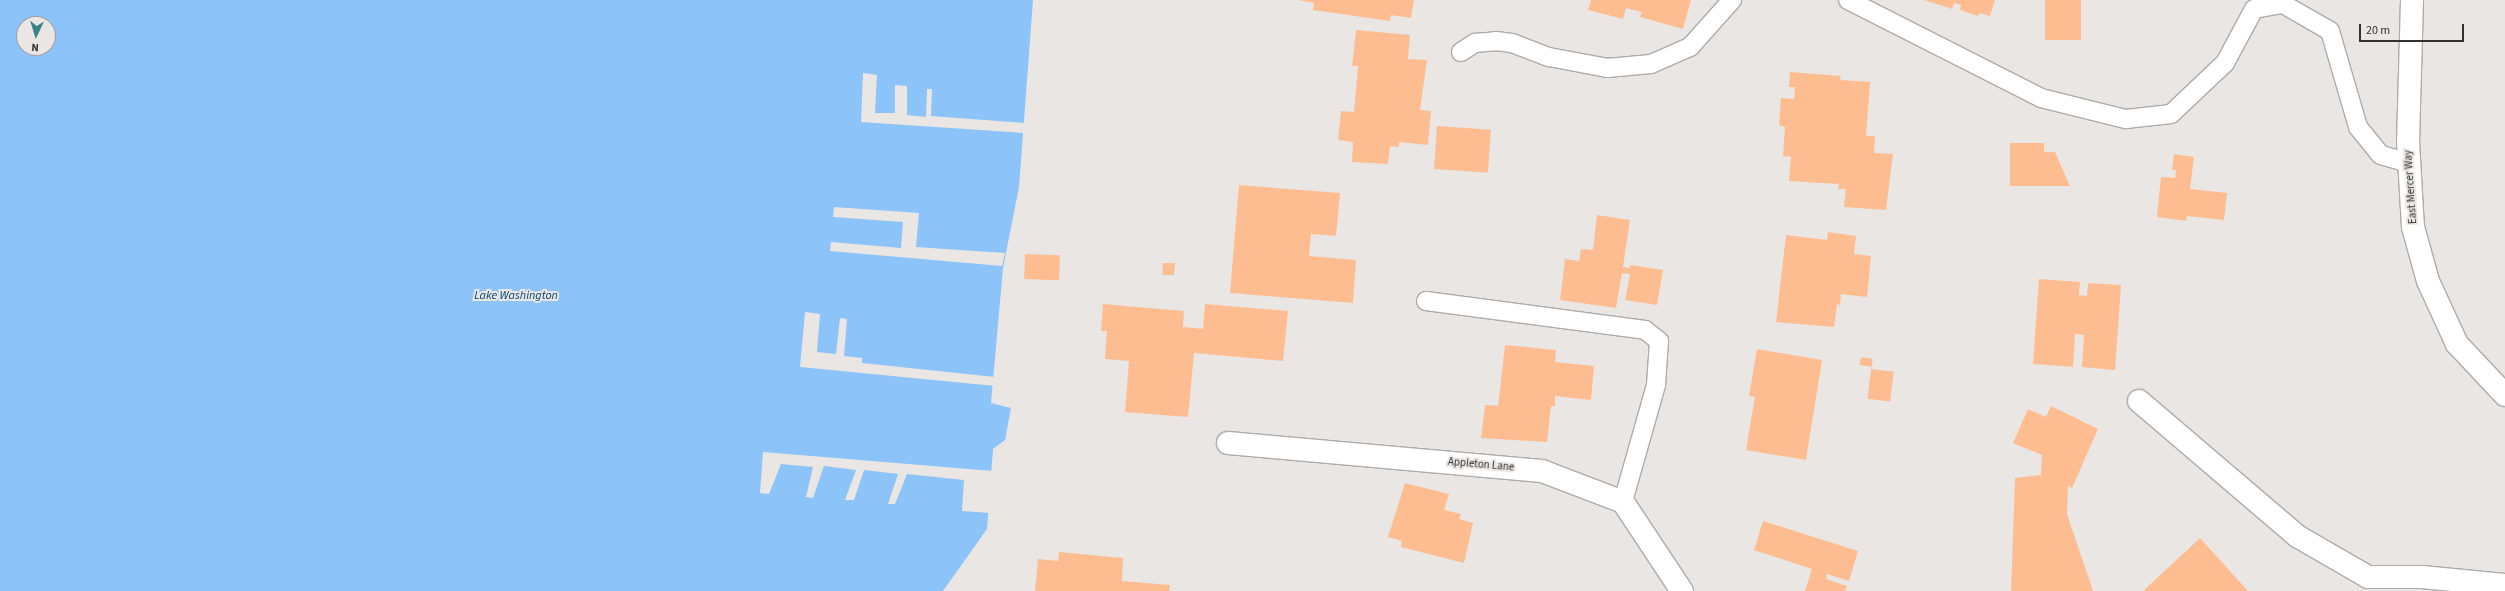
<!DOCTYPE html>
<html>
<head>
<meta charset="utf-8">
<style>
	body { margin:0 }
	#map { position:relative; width:2505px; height:591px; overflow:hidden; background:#eae6e3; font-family:"Source Sans 3",sans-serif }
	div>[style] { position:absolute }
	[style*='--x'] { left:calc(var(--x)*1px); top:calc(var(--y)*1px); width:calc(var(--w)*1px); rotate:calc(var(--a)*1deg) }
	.water>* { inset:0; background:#8cc3f8 }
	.pier>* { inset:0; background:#eae6e3 }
	.building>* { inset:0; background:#febd90; transform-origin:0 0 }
	.roads { filter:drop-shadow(1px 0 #afaba8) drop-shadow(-1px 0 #afaba8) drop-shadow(0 1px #afaba8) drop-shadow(0 -1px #afaba8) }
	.lane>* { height:18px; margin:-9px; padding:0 9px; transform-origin:9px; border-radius:9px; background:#fff }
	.street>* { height:22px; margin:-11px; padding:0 11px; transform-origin:11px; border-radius:11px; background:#fff }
	.secondary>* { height:22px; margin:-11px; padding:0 11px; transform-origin:11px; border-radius:11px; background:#fff }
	span { translate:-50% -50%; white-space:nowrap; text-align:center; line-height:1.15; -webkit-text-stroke:4px #eae6e3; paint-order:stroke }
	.street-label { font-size:11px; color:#333130 }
	.water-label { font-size:12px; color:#024373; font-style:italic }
	.north { position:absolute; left:16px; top:16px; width:40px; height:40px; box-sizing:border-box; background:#eae6e3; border:1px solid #a19e9b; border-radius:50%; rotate:184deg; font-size:11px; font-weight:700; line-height:16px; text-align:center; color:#333130 }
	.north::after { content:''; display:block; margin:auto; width:14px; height:18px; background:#3a8387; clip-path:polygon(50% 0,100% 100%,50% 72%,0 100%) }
	.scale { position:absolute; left:2359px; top:24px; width:105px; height:18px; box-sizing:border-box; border:2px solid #333130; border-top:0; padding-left:5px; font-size:12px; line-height:14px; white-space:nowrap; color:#333130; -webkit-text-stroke:3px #eae6e3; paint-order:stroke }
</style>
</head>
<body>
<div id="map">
	<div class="water">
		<div style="clip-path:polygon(evenodd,0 0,1033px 0,1019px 187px,1003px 268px,991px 403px,1011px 408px,1005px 440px,993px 449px,987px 529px,943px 591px,0 591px,0 0,24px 24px,48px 24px,48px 48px,24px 48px,24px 24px)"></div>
	</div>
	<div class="pier">
		<div style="clip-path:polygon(863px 73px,877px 75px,875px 113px,895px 113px,895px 85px,907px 86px,907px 115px,926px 117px,927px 89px,932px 89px,931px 116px,1025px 123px,1024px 133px,861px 122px)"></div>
		<div style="clip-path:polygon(834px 207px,919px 213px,916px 247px,1005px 253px,1002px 266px,830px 251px,831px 242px,901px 248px,903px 222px,833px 217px)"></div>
		<div style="clip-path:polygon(805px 312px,820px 314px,817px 352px,836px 354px,840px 318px,847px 319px,844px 356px,862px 358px,862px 363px,995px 377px,995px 386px,800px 367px)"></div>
		<div style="clip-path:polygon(763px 452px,993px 471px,990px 513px,962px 511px,964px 480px,907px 474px,895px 504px,888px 504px,898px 474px,864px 470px,854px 500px,845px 500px,856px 470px,824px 466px,813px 498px,806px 497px,813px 467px,781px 464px,769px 494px,760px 493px)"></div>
	</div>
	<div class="building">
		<div style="clip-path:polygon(1298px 0,1414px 0,1411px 18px,1391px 15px,1390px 21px,1313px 10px,1314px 3px)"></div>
		<div style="clip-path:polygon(1591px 0,1691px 0,1683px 29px,1640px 17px,1642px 12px,1626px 8px,1623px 19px,1588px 10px)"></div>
		<div style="clip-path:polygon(1924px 0,1995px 0,1990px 16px,1979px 13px,1978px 16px,1960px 10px,1961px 5px,1954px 3px,1952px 9px)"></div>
		<div style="left:2045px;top:0;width:36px;height:40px"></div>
		<div style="clip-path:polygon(1356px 30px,1410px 35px,1408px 59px,1427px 60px,1420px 110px,1431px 111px,1428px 145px,1399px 142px,1399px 147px,1390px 146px,1388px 164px,1352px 162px,1353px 142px,1338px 140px,1341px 111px,1354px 112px,1358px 66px,1352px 66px)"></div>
		<div style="clip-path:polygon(1790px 72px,1841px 76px,1840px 80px,1870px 82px,1866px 136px,1875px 136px,1874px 153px,1893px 154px,1886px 210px,1844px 207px,1846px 189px,1838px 189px,1839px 184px,1789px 181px,1791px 157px,1783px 156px,1785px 127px,1779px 125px,1781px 98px,1794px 99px,1795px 87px,1789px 87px)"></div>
		<div style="left:1437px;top:126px;width:54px;height:43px;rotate:4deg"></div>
		<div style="clip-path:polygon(2010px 143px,2044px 143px,2044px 152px,2055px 152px,2070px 186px,2010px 186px)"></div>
		<div style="clip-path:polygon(2174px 154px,2194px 157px,2190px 189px,2227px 193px,2224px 220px,2187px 216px,2186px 221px,2157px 217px,2161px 177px,2175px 178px,2176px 170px,2172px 170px)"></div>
		<div style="clip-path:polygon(1239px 185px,1340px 193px,1336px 236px,1311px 234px,1309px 256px,1356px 260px,1353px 303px,1230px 293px)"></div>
		<div style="clip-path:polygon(1597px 215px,1630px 220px,1623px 267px,1630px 268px,1630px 265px,1663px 270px,1657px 305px,1625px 300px,1630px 274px,1622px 273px,1616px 308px,1560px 300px,1565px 259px,1579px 261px,1581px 249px,1593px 250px)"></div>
		<div style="clip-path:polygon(1828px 232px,1856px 236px,1854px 254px,1871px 256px,1867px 297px,1841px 294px,1840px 305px,1837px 304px,1834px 327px,1776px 322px,1786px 235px,1827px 240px)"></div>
		<div style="left:1025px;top:254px;width:35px;height:25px;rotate:2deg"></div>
		<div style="clip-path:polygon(1163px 263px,1175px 263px,1174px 275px,1162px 275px)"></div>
		<div style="clip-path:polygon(2039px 279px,2080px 282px,2079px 295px,2087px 296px,2088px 283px,2121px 285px,2115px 370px,2082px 367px,2084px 335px,2075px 334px,2073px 367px,2033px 364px)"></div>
		<div style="clip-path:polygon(1103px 304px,1184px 311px,1183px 327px,1203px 329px,1205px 304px,1288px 311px,1283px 361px,1194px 353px,1188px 417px,1125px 412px,1129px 361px,1105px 359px,1107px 331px,1101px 331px)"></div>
		<div style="clip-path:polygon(1505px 345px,1556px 350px,1555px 362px,1594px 366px,1591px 400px,1555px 396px,1555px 406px,1551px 406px,1547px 442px,1481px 438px,1485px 405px,1498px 406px)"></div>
		<div style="clip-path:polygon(1757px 349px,1822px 360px,1806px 460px,1746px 450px,1755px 397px,1749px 396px)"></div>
		<div style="left:1861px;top:357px;width:12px;height:8px;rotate:9deg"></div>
		<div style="left:1871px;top:369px;width:23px;height:30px;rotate:7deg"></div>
		<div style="clip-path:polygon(2051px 406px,2098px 429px,2072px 488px,2068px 486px,2067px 514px,2093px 591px,2011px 591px,2015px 478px,2041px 475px,2042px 455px,2013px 443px,2028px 409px,2046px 417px)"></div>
		<div style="clip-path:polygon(1405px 483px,1449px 494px,1444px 510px,1461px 514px,1459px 519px,1473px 523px,1464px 563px,1401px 547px,1402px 541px,1388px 537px)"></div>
		<div style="clip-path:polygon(1763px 521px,1858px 551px,1849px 581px,1827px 574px,1826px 579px,1847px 586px,1845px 591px,1805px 591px,1812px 569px,1754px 550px)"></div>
		<div style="clip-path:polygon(2200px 538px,2248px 591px,2143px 591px)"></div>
		<div style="clip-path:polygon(1059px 552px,1123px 558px,1122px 581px,1170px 585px,1169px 591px,1035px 591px,1038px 559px,1058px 561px)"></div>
	</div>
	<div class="roads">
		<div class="lane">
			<div style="--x:1848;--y:0;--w:216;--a:26.9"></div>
			<div style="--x:2041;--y:98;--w:88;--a:13.9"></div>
			<div style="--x:2126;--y:119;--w:45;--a:-6.3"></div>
			<div style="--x:2171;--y:114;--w:74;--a:-43.4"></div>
			<div style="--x:2225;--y:63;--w:61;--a:-61.8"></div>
			<div style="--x:2254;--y:9;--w:29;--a:-10"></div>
			<div style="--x:2283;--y:4;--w:54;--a:29.9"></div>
			<div style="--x:2330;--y:31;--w:100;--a:73.7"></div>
			<div style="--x:2358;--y:127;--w:36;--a:51"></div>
			<div style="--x:2381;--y:155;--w:29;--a:16"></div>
			<div style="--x:1461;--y:52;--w:17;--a:-33"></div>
			<div style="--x:1475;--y:43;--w:21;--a:-5"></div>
			<div style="--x:1496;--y:41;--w:16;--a:7"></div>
			<div style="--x:1512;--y:43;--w:40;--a:21"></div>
			<div style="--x:1549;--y:57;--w:59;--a:10.7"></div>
			<div style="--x:1607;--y:68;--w:44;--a:-5.2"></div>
			<div style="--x:1651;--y:64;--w:43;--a:-23.6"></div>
			<div style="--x:1690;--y:47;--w:63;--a:-48.2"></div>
			<div style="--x:1426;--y:301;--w:221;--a:7.5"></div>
			<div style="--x:1645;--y:330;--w:18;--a:38"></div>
			<div style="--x:1659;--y:341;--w:44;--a:93.9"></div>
			<div style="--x:1656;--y:385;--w:122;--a:105.8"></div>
		</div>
		<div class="street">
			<div style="--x:2139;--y:401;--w:208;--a:40.5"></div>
			<div style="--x:2297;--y:536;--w:82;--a:30"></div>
			<div style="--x:2368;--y:577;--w:54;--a:0"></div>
			<div style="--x:2422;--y:577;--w:83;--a:5.5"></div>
			<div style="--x:1228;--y:443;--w:315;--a:5.1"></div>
			<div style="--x:1542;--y:471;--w:87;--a:20.9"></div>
			<div style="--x:1623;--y:502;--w:107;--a:56.5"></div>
		</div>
		<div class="secondary">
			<div style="--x:2412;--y:0;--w:141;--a:91.6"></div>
			<div style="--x:2408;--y:141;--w:86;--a:86.7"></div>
			<div style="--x:2413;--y:227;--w:56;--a:74.5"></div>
			<div style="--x:2428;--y:281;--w:69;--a:65.3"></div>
			<div style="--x:2457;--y:344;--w:70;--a:46.7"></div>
		</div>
	</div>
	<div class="street-label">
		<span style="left:2411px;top:187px;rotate:-94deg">East Mercer Way</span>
		<span style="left:1481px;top:465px;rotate:5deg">Appleton Lane</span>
	</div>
	<div class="water-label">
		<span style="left:516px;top:296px">Lake Washington</span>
	</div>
	<div class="north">N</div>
	<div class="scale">20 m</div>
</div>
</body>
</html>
